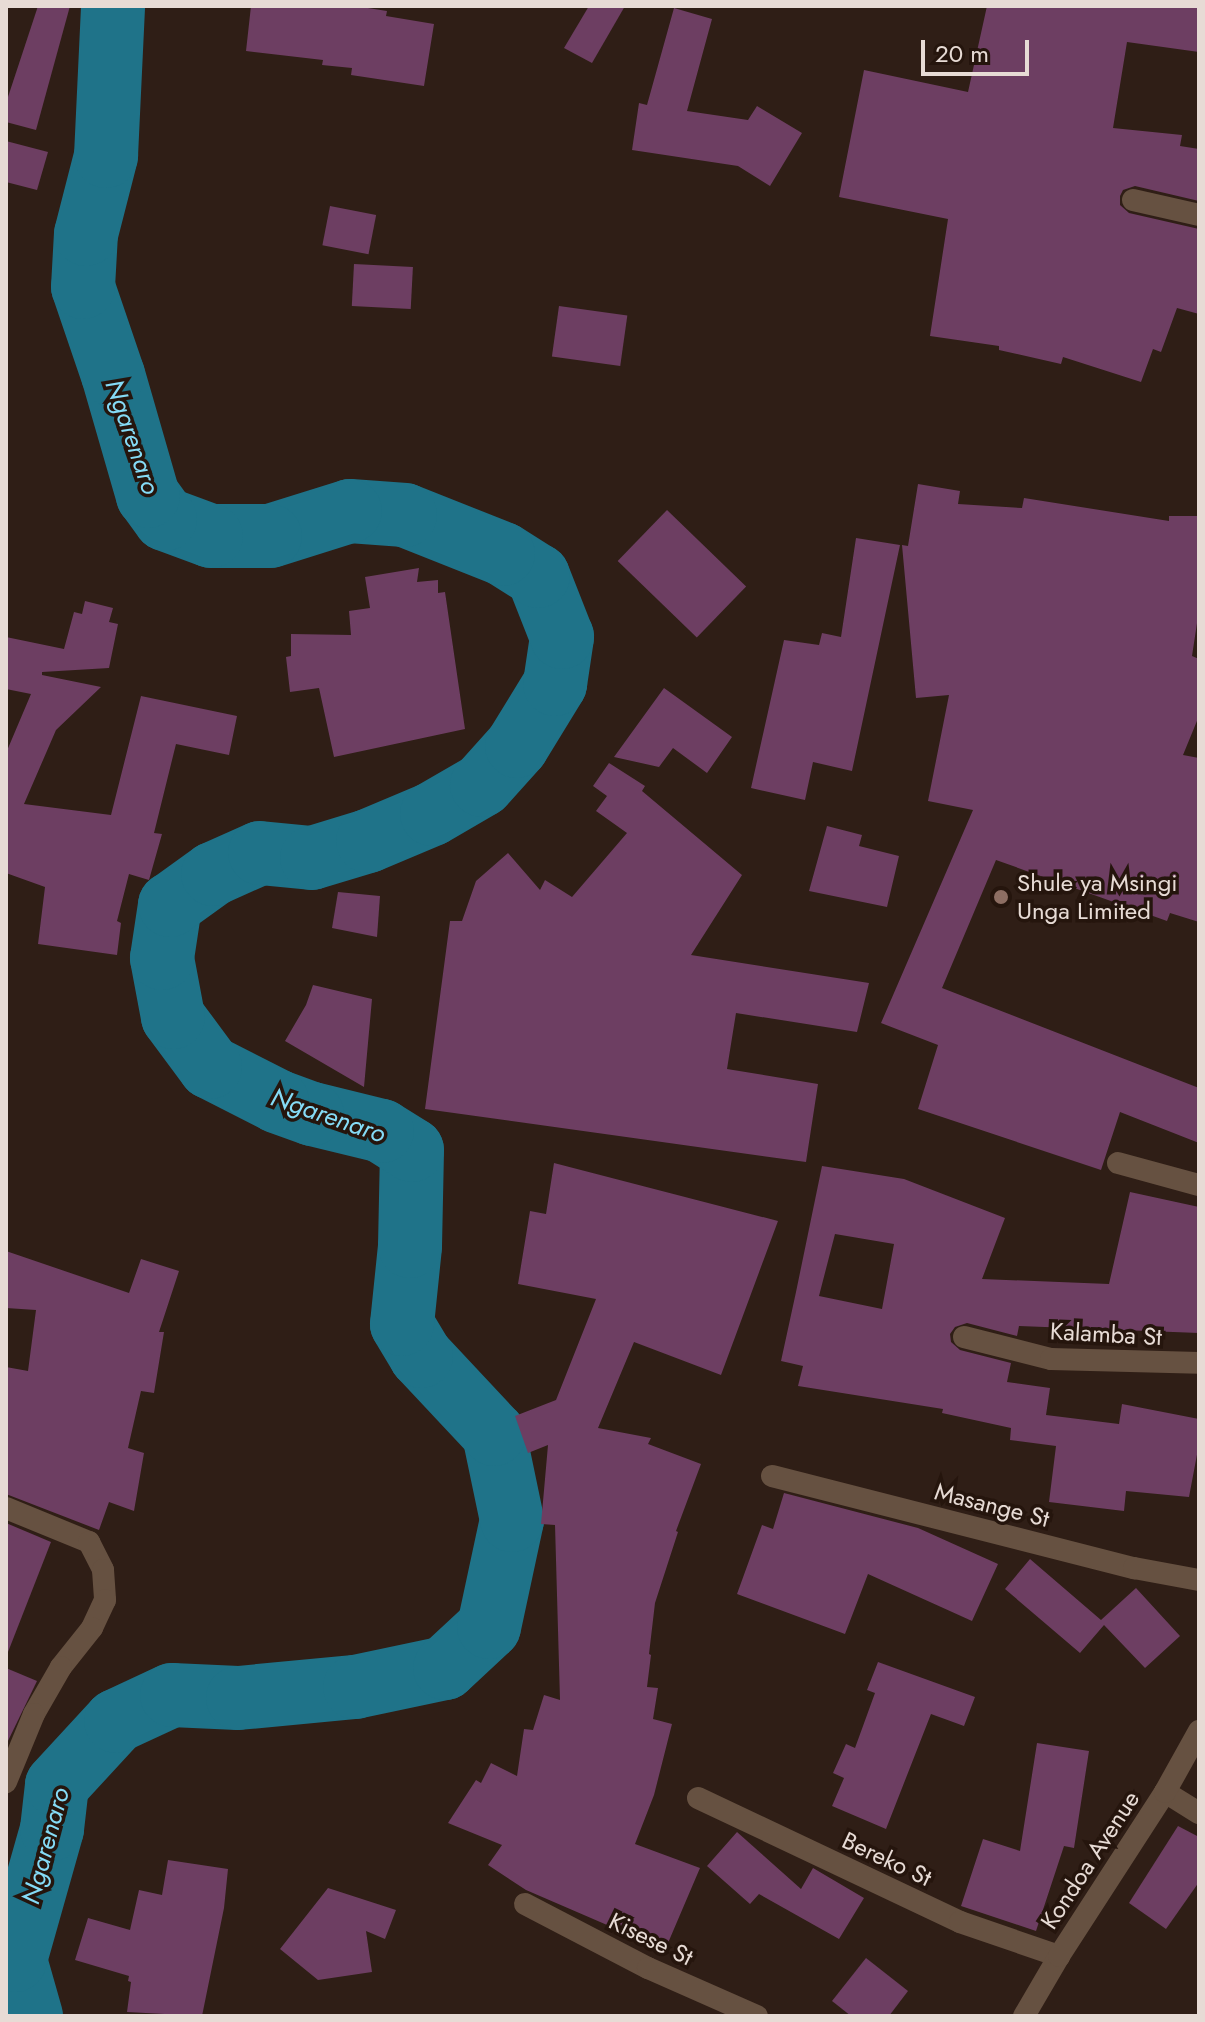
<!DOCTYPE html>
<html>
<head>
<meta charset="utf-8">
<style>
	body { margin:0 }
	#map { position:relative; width:1205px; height:2022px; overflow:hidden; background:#2f1e16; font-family:Jost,sans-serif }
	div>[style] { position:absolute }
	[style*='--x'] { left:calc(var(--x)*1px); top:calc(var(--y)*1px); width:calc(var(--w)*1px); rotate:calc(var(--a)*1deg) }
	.river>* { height:64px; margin:-32px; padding:0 32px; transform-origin:32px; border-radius:32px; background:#1f7389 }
	.building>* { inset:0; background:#6d3e62; transform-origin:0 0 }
	.minor>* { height:22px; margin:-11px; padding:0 11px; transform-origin:11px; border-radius:11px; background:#665141 }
	.dots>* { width:22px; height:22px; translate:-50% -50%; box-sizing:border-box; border:4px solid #25150d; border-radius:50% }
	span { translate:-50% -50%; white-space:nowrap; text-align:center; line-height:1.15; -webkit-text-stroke:7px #25150d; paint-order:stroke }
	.poi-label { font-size:24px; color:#e7dbd5 }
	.left { translate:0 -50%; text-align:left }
	.street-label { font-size:24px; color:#e7dbd5 }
	.water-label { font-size:26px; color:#85dbf6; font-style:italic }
	.frame { position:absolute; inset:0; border:8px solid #e7dbd5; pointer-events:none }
	.scale { position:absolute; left:921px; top:40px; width:108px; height:36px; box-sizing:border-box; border:4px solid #e7dbd5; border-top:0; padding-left:10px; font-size:24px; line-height:28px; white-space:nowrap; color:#e7dbd5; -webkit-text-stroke:6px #25150d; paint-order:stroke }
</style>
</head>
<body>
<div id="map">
	<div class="river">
		<div style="--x:31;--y:2016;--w:58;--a:-105.9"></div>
		<div style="--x:15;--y:1960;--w:136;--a:-74.2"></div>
		<div style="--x:52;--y:1829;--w:44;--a:-83.5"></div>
		<div style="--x:57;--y:1785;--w:87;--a:-47.3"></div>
		<div style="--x:116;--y:1721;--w:62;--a:-24.9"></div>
		<div style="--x:172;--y:1695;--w:66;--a:2.6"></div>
		<div style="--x:238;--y:1698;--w:118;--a:-5.4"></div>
		<div style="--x:355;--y:1687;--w:92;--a:-11.9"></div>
		<div style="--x:445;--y:1668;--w:60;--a:-43"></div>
		<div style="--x:489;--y:1627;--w:109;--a:-77.9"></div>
		<div style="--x:512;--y:1520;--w:88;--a:-101.8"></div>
		<div style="--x:494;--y:1434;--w:107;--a:-133.1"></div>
		<div style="--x:421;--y:1356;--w:37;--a:-121"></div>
		<div style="--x:402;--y:1324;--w:78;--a:-84.1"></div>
		<div style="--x:410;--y:1246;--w:96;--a:-88.8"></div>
		<div style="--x:412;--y:1150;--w:36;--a:-148"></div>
		<div style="--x:382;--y:1131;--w:72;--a:-166.3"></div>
		<div style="--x:312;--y:1114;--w:37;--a:-160"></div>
		<div style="--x:277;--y:1101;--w:75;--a:-153.1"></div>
		<div style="--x:210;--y:1067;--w:62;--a:-126.5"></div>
		<div style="--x:173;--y:1017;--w:60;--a:-100.6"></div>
		<div style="--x:162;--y:958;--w:54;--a:-81.4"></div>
		<div style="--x:170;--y:905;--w:53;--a:-35.8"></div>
		<div style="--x:213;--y:874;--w:51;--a:-24.1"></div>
		<div style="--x:260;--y:853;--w:52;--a:5.5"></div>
		<div style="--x:312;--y:858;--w:59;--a:-16.9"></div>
		<div style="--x:368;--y:841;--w:69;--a:-22.9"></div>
		<div style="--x:432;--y:814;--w:58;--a:-30.1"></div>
		<div style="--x:482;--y:785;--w:52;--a:-48.1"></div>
		<div style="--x:517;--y:746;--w:73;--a:-58.5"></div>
		<div style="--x:555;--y:684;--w:48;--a:-81.5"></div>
		<div style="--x:562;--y:637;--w:66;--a:-111.5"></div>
		<div style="--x:538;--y:576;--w:41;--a:-147.8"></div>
		<div style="--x:503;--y:554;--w:105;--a:-158.3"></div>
		<div style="--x:405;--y:515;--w:55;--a:-175.8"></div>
		<div style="--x:350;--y:511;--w:84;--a:162.6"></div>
		<div style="--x:270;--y:536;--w:59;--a:180"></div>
		<div style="--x:211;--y:536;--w:49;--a:-159.7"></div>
		<div style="--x:165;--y:519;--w:29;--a:-126"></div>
		<div style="--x:148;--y:496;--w:126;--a:-106.1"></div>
		<div style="--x:113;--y:375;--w:93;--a:-108.8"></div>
		<div style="--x:83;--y:287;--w:53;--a:-86.8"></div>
		<div style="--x:86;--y:234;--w:81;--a:-75.6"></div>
		<div style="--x:106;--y:156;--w:150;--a:-87.3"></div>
	</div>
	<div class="building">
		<div style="clip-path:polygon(38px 6px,70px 6px,36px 130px,6px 122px,6px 103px)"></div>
		<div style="clip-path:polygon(251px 6px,355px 6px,387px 11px,386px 16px,434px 24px,424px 86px,351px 75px,352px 68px,322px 65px,323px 60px,246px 51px)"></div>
		<div style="clip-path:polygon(589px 6px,625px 6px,592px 63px,564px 48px)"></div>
		<div style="clip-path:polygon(987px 6px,1199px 6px,1199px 52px,1127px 42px,1113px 128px,1182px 135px,1180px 146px,1199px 149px,1199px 201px,1135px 186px,1123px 190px,1120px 196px,1120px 205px,1129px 213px,1199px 229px,1199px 314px,1177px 308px,1161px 352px,1153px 349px,1141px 382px,1063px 357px,1061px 364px,999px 350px,999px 346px,930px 336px,948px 219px,839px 197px,864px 70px,968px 92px)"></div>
		<div style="clip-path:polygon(674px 8px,712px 19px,687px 111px,748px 120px,757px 106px,802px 133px,770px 186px,738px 166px,632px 150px,639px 103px,647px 105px)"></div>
		<div style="clip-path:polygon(6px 141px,48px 152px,37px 190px,6px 182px)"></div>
		<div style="left:330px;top:206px;width:47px;height:40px;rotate:11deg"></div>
		<div style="left:354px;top:264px;width:59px;height:42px;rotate:3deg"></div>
		<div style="left:559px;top:306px;width:69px;height:51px;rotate:8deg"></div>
		<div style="clip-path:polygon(918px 484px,960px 491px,958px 504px,1022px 508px,1024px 498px,1169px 521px,1169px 516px,1199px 516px,1199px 610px,1192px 656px,1199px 659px,1199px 716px,1183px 755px,1199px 758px,1199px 922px,1170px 913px,1167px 921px,996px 860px,942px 988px,1199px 1088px,1199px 1143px,1120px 1112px,1101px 1170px,918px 1109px,938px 1045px,881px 1023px,973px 810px,928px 801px,949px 695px,916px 698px,902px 545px,908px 546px)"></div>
		<div style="left:667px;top:510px;width:110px;height:71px;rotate:44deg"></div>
		<div style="clip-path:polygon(856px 538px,900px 545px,852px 771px,813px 762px,805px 800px,751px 788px,784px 640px,819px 645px,822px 633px,841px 637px)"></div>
		<div style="clip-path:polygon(419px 568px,417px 582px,438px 580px,438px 593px,445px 592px,465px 729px,334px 757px,319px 688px,290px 692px,286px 657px,291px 656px,291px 634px,351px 635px,349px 611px,370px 608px,365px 577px)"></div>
		<div style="clip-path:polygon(85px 601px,113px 608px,109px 622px,118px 624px,109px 668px,42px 672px,42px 675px,101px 687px,56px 730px,24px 804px,111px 815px,141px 696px,237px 716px,229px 755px,176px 744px,154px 833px,162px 834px,149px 880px,129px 874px,117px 921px,121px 923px,117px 955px,38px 944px,45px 887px,6px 873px,6px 753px,31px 694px,6px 689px,6px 637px,64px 649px,74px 612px,82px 614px)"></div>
		<div style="clip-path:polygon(664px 688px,732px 737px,707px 773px,673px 748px,659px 767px,614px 757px)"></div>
		<div style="clip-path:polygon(609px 763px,645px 786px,642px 791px,742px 875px,691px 955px,869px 983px,857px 1032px,736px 1013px,727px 1069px,818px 1084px,806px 1162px,425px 1109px,450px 921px,462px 921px,476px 881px,508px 853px,540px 890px,545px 880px,572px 897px,627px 833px,596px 811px,607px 796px,593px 786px)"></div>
		<div style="clip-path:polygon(827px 826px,862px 835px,859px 846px,899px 856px,887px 907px,809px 891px)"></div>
		<div style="clip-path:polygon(338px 892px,380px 896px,377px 937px,332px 928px)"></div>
		<div style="clip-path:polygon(313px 985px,372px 999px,364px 1087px,285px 1041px,306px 1005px)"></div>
		<div style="clip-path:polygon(554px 1163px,778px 1221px,721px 1375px,634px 1342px,598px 1428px,651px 1438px,648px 1444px,701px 1464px,676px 1531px,678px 1532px,655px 1603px,649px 1654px,651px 1655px,647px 1687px,658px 1688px,653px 1719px,672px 1724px,654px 1795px,635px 1844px,700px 1868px,665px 1950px,526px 1890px,488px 1865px,502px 1845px,448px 1823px,476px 1780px,481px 1783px,491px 1763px,517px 1776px,524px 1729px,533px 1730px,544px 1695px,560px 1700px,555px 1525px,541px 1524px,548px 1445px,528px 1453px,515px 1416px,556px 1400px,596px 1299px,518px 1284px,530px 1211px,546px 1214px)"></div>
		<div style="clip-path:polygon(evenodd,822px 1166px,904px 1179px,1005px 1218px,982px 1279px,1109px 1284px,1130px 1192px,1199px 1207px,1199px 1333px,1019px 1326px,1017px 1336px,967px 1323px,955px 1327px,950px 1334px,951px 1342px,960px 1350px,1011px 1363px,1007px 1382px,1050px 1388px,1046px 1415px,1119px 1424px,1122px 1404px,1199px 1419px,1199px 1444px,1189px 1497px,1126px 1491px,1124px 1511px,1049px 1502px,1056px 1446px,1010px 1440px,1011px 1428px,942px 1413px,943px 1409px,798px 1386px,803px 1366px,781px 1361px,796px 1292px,806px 1294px,796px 1292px,822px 1166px,835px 1234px,894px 1244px,882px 1309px,819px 1296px,835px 1234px)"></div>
		<div style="clip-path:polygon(6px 1251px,129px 1293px,141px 1259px,179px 1271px,159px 1332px,164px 1332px,154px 1393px,141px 1391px,128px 1448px,144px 1453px,134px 1511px,109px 1502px,99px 1530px,6px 1494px,6px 1367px,28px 1371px,36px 1310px,6px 1308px)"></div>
		<div style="clip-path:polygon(784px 1493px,918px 1528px,998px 1564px,972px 1621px,868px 1574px,845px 1634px,737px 1594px,762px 1525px,773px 1529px)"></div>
		<div style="clip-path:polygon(6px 1523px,51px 1542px,8px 1652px,6px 1652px)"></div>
		<div style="clip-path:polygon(1030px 1559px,1101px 1620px,1136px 1588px,1180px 1636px,1145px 1668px,1104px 1625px,1080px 1653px,1005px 1589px)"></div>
		<div style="clip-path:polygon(878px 1662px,975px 1697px,964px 1726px,931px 1714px,886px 1829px,832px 1806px,844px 1778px,833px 1773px,846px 1744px,855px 1748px,875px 1693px,867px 1690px)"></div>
		<div style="clip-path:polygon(6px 1668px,37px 1681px,6px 1745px)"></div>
		<div style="clip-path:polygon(1037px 1743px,1089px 1751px,1074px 1848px,1064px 1846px,1036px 1931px,961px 1906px,983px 1839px,1020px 1851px)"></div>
		<div style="clip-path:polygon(1178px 1826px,1199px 1837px,1199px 1882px,1166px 1929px,1129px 1903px)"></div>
		<div style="clip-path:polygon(737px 1832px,801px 1889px,813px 1868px,864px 1898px,839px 1939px,759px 1894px,750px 1904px,707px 1866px)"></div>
		<div style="clip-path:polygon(168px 1860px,228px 1869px,224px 1908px,202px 2016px,127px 2012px,131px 1982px,128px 1981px,129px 1976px,75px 1960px,88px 1918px,130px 1930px,139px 1890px,162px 1895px)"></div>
		<div style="clip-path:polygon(328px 1888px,396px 1910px,385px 1939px,366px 1931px,372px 1972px,318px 1980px,280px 1949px)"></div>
		<div style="clip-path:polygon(866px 1958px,908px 1991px,889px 2016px,851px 2016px,832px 2001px)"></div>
	</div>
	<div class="minor">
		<div style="--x:1133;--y:200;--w:68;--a:12.8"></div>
		<div style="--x:1118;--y:1163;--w:84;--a:15.2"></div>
		<div style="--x:964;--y:1337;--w:90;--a:14.2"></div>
		<div style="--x:1051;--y:1359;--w:148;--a:1.5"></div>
		<div style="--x:772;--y:1476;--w:374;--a:14.3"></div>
		<div style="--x:1134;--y:1568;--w:66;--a:10.5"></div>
		<div style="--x:6;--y:1508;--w:90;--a:22.3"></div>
		<div style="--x:89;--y:1542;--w:31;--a:63"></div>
		<div style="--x:103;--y:1570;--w:30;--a:86"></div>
		<div style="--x:105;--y:1600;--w:31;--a:115"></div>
		<div style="--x:92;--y:1628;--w:50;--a:128.5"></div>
		<div style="--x:61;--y:1667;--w:54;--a:119.9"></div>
		<div style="--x:34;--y:1714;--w:74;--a:112.4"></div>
		<div style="--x:1165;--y:1792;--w:40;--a:32"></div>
		<div style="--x:698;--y:1798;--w:290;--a:25.3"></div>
		<div style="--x:960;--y:1922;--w:105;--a:19"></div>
		<div style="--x:525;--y:1904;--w:139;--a:27.5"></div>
		<div style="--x:648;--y:1968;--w:119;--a:23.8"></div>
		<div style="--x:1024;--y:2016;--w:69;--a:-59.7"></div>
		<div style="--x:1059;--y:1956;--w:195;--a:-57.1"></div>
		<div style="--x:1165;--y:1792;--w:70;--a:-60.9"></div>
	</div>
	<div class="dots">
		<div style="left:1001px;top:897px;background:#8d6e63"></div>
	</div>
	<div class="poi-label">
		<span class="left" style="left:1017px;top:897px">Shule ya Msingi<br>Unga Limited</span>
	</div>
	<div class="street-label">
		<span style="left:1106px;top:1334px;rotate:3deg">Kalamba St</span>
		<span style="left:992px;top:1505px;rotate:14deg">Masange St</span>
		<span style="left:887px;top:1859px;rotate:25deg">Bereko St</span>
		<span style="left:1090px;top:1860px;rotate:-57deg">Kondoa Avenue</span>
		<span style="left:651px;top:1939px;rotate:26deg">Kisese St</span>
	</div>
	<div class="water-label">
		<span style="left:132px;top:437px;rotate:71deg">Ngarenaro</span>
		<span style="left:328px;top:1116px;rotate:19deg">Ngarenaro</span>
		<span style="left:46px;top:1846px;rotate:-75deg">Ngarenaro</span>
	</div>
	<div class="frame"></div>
	<div class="scale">20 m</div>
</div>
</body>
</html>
